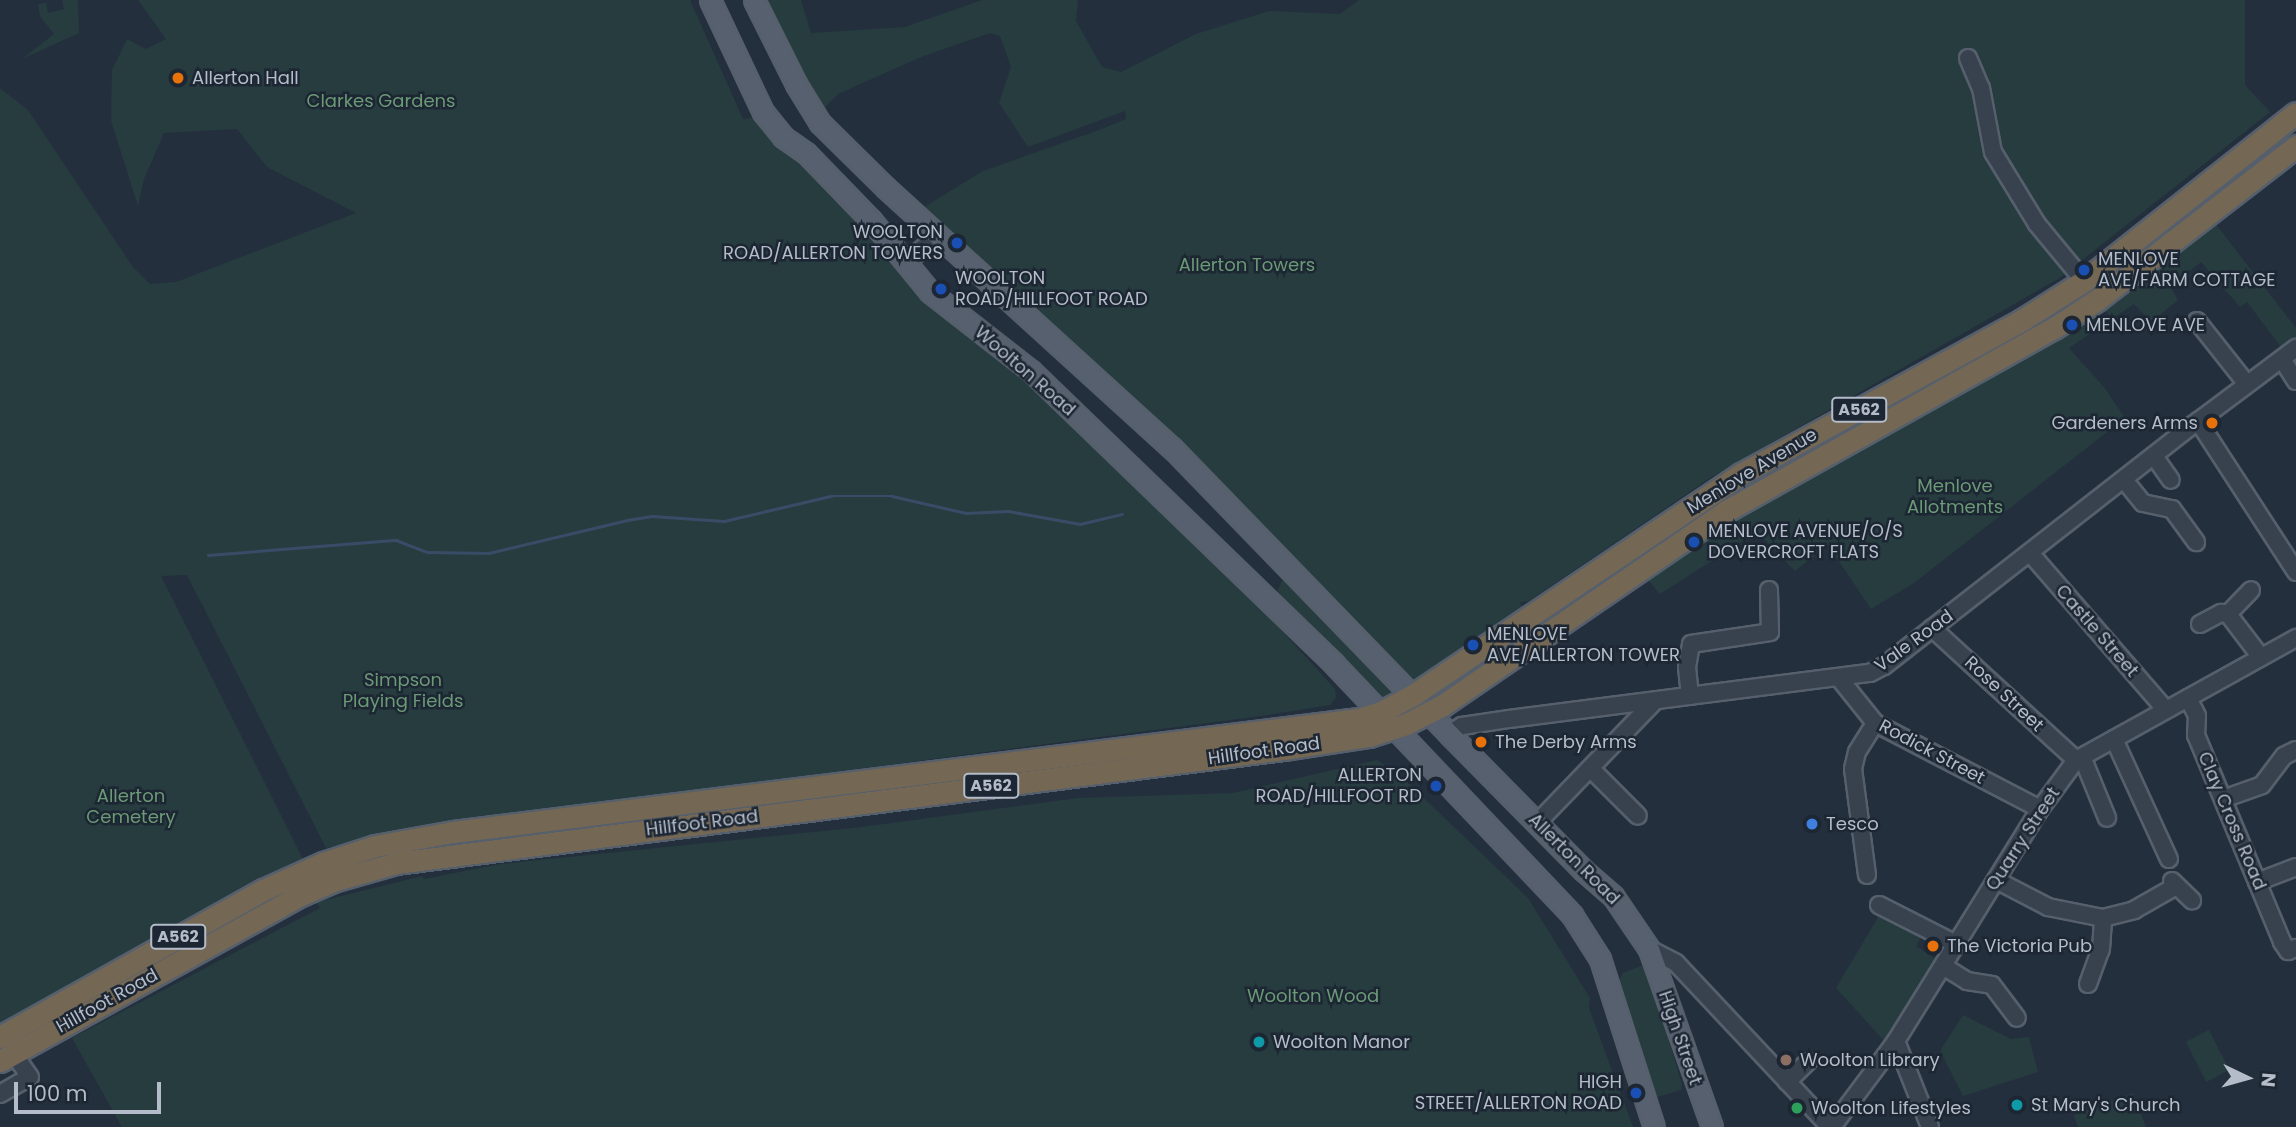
<!DOCTYPE html>
<html>
<head>
<meta charset="utf-8">
<style>
	body { margin:0 }
	#map { position:relative; width:2296px; height:1127px; overflow:hidden; background:#242f3e; font-family:Poppins,sans-serif }
	div>[style] { position:absolute }
	[style*='--x'] { left:calc(var(--x)*1px); top:calc(var(--y)*1px); width:calc(var(--w)*1px); rotate:calc(var(--a)*1deg) }
	.green>* { inset:0; background:#263c3f; transform-origin:0 0 }
	.stream>* { height:2.5px; margin:-1.25px; padding:0 1.25px; transform-origin:1.25px; border-radius:1.25px; background:#394c67 }
	.roads { filter:drop-shadow(2px 0 #565f6c) drop-shadow(-2px 0 #565f6c) drop-shadow(0 2px #565f6c) drop-shadow(0 -2px #565f6c) }
	.minor>* { height:16px; margin:-8px; padding:0 8px; transform-origin:8px; border-radius:8px; background:#38414e }
	.major>* { height:19px; margin:-9.5px; padding:0 9.5px; transform-origin:9.5px; border-radius:9.5px; background:#56606e }
	.highway>* { height:21px; margin:-10.5px; padding:0 10.5px; transform-origin:10.5px; border-radius:10.5px; background:#746855 }
	.dots>* { width:19px; height:19px; translate:-50% -50%; box-sizing:border-box; border:4px solid #1d2633; border-radius:50% }
	span { translate:-50% -50%; white-space:nowrap; text-align:center; line-height:1.15; -webkit-text-stroke:5px #1d2633; paint-order:stroke }
	.shield-label span { padding:2px 5px; background:#1d2633; border:2px solid; border-radius:5px; -webkit-text-stroke-width:0 }
	.shield-label { font-size:16px; color:#b4bcc9; font-weight:700 }
	.poi-label { font-size:18px; color:#b4bcc9 }
	.left { translate:0 -50%; text-align:left }
	.right { translate:-100% -50%; text-align:right }
	.park-label { font-size:18px; color:#6b9a76 }
	.street-label { font-size:18px; color:#b4bcc9 }
	.north { position:absolute; left:2212px; top:1043px; width:70px; height:70px; -webkit-text-stroke:5px #1d2633; paint-order:stroke; rotate:95deg; font-size:19px; font-weight:700; line-height:28px; text-align:center; color:#b4bcc9 }
	.north::after { content:''; display:block; margin:auto; width:24px; height:32px; background:#b4bcc9; clip-path:polygon(50% 0,100% 100%,50% 72%,0 100%) }
	.scale { position:absolute; left:14px; top:1082px; width:147px; height:32px; box-sizing:border-box; border:4px solid #b4bcc9; border-top:0; padding-left:9px; font-size:21px; line-height:24px; white-space:nowrap; color:#b4bcc9; -webkit-text-stroke:5px #1d2633; paint-order:stroke }
</style>
</head>
<body>
<div id="map">
	<div class="green">
		<div style="clip-path:polygon(62px 0,78px 0,79px 33px,22px 59px,54px 34px,40px 16px,38px 4px,46px 3px,48px 13px,64px 9px)"></div>
		<div style="clip-path:polygon(138px 0,690px 0,743px 119px,755px 117px,868px 221px,1198px 539px,1335px 689px,1336px 698px,1330px 705px,1261px 716px,437px 824px,326px 848px,187px 575px,161px 576px,304px 861px,0 1029px,0 88px,28px 110px,133px 267px,150px 284px,176px 282px,356px 213px,267px 167px,237px 129px,164px 133px,144px 179px,138px 206px,111px 121px,112px 70px,127px 39px,146px 49px,166px 39px)"></div>
		<div style="clip-path:polygon(759px 0,801px 0,811px 33px,905px 27px,982px 0,1078px 0,1076px 21px,1102px 67px,1121px 72px,1196px 34px,1269px 11px,1340px 14px,1359px 0,2245px 0,2245px 85px,2270px 112px,2058px 279px,1713px 476px,1529px 601px,1520px 602px,1523px 610px,1386px 703px,1276px 594px,1290px 563px,916px 212px,983px 171px,1099px 130px,1126px 119px,1125px 111px,1028px 147px,999px 103px,1011px 67px,1000px 36px,990px 33px,921px 57px,838px 94px,819px 113px)"></div>
		<div style="clip-path:polygon(2215px 223px,2296px 328px,2296px 348px,2287px 355px,2247px 302px,2240px 307px,2201px 262px,2170px 286px,2178px 300px,2151px 322px,2134px 304px,2112px 319px,2101px 304px)"></div>
		<div style="clip-path:polygon(2092px 308px,2107px 322px,2069px 348px,2104px 387px,2125px 418px,1914px 583px,1871px 609px,1828px 545px,1795px 571px,1757px 532px,1660px 594px,1643px 574px,1766px 497px)"></div>
		<div style="clip-path:polygon(1377px 760px,1405px 780px,1528px 898px,1590px 998px,1589px 1008px,1633px 1127px,122px 1127px,72px 1038px,320px 908px,317px 902px,422px 876px,424px 879px,500px 864px,862px 827px,1078px 798px,1233px 793px)"></div>
		<div style="clip-path:polygon(1881px 912px,1924px 932px,1916px 946px,1937px 960px,1887px 1044px,1836px 988px)"></div>
		<div style="clip-path:polygon(1646px 964px,1682px 1084px,1681px 1090px,1654px 1098px,1619px 980px,1623px 973px)"></div>
		<div style="clip-path:polygon(1963px 1015px,2011px 1039px,2029px 1037px,2038px 1072px,1963px 1096px,1940px 1051px)"></div>
		<div style="left:2209px;top:1030px;width:45px;height:26px;rotate:63deg"></div>
		<div style="clip-path:polygon(2133px 1093px,2146px 1127px,2078px 1127px,2074px 1115px)"></div>
	</div>
	<div class="stream">
		<div style="--x:208;--y:555;--w:189;--a:-4.6"></div>
		<div style="--x:396;--y:540;--w:34;--a:21"></div>
		<div style="--x:428;--y:552;--w:61;--a:0.9"></div>
		<div style="--x:489;--y:553;--w:142;--a:-13.4"></div>
		<div style="--x:627;--y:520;--w:25;--a:-9"></div>
		<div style="--x:652;--y:516;--w:72;--a:4"></div>
		<div style="--x:724;--y:521;--w:110;--a:-13.2"></div>
		<div style="--x:831;--y:496;--w:61;--a:0"></div>
		<div style="--x:892;--y:496;--w:76;--a:12.9"></div>
		<div style="--x:966;--y:513;--w:42;--a:-2.7"></div>
		<div style="--x:1008;--y:511;--w:73;--a:10.2"></div>
		<div style="--x:1080;--y:524;--w:43;--a:-13.4"></div>
	</div>
	<div class="roads">
		<div class="minor">
			<div style="--x:1968;--y:58;--w:33;--a:67"></div>
			<div style="--x:1981;--y:88;--w:65;--a:79.4"></div>
			<div style="--x:1993;--y:152;--w:84;--a:58.6"></div>
			<div style="--x:2037;--y:224;--w:74;--a:50.5"></div>
			<div style="--x:906;--y:263;--w:43;--a:-41.2"></div>
			<div style="--x:2197;--y:321;--w:80;--a:51.6"></div>
			<div style="--x:2282;--y:359;--w:26;--a:58"></div>
			<div style="--x:2198;--y:421;--w:180;--a:57"></div>
			<div style="--x:2154;--y:456;--w:29;--a:55"></div>
			<div style="--x:2125;--y:481;--w:28;--a:51"></div>
			<div style="--x:2143;--y:503;--w:30;--a:12"></div>
			<div style="--x:2172;--y:509;--w:41;--a:54"></div>
			<div style="--x:2030;--y:553;--w:206;--a:49.1"></div>
			<div style="--x:2228;--y:614;--w:33;--a:-46"></div>
			<div style="--x:2200;--y:624;--w:24;--a:-28"></div>
			<div style="--x:2221;--y:613;--w:7;--a:8"></div>
			<div style="--x:2228;--y:614;--w:53;--a:52.7"></div>
			<div style="--x:1932;--y:628;--w:195;--a:42.5"></div>
			<div style="--x:2076;--y:760;--w:10;--a:24"></div>
			<div style="--x:2085;--y:764;--w:58;--a:67.8"></div>
			<div style="--x:1839;--y:678;--w:58;--a:51.3"></div>
			<div style="--x:1875;--y:723;--w:186;--a:27.5"></div>
			<div style="--x:1690;--y:696;--w:29;--a:-96"></div>
			<div style="--x:1687;--y:667;--w:23;--a:-80"></div>
			<div style="--x:1691;--y:644;--w:80;--a:-8.6"></div>
			<div style="--x:1770;--y:632;--w:42;--a:-91.4"></div>
			<div style="--x:2188;--y:698;--w:20;--a:63"></div>
			<div style="--x:2197;--y:716;--w:19;--a:93"></div>
			<div style="--x:2196;--y:735;--w:224;--a:67.4"></div>
			<div style="--x:2282;--y:942;--w:11;--a:56"></div>
			<div style="--x:2288;--y:951;--w:9;--a:-21"></div>
			<div style="--x:1449;--y:734;--w:15;--a:-32"></div>
			<div style="--x:1462;--y:726;--w:48;--a:-8.5"></div>
			<div style="--x:1509;--y:719;--w:364;--a:-7.3"></div>
			<div style="--x:1870;--y:673;--w:16;--a:-27"></div>
			<div style="--x:1884;--y:666;--w:392;--a:-38"></div>
			<div style="--x:2193;--y:425;--w:129;--a:-36.8"></div>
			<div style="--x:2114;--y:739;--w:132;--a:65.4"></div>
			<div style="--x:1591;--y:769;--w:66;--a:45"></div>
			<div style="--x:2223;--y:799;--w:41;--a:-19.7"></div>
			<div style="--x:2262;--y:785;--w:36;--a:-53"></div>
			<div style="--x:2284;--y:756;--w:13;--a:-27"></div>
			<div style="--x:1538;--y:822;--w:168;--a:-46"></div>
			<div style="--x:1867;--y:875;--w:107;--a:-97.5"></div>
			<div style="--x:1853;--y:769;--w:17;--a:-77"></div>
			<div style="--x:1857;--y:752;--w:34;--a:-58"></div>
			<div style="--x:1996;--y:880;--w:59;--a:27.4"></div>
			<div style="--x:2048;--y:907;--w:56;--a:11.3"></div>
			<div style="--x:2103;--y:918;--w:32;--a:-14"></div>
			<div style="--x:2134;--y:910;--w:48;--a:-29.7"></div>
			<div style="--x:2172;--y:881;--w:28;--a:44"></div>
			<div style="--x:2257;--y:882;--w:42;--a:-21"></div>
			<div style="--x:1879;--y:905;--w:86;--a:26.9"></div>
			<div style="--x:1649;--y:949;--w:30;--a:27"></div>
			<div style="--x:1676;--y:963;--w:225;--a:46.8"></div>
			<div style="--x:1943;--y:966;--w:28;--a:32"></div>
			<div style="--x:1967;--y:981;--w:25;--a:9"></div>
			<div style="--x:1992;--y:985;--w:41;--a:52.9"></div>
			<div style="--x:2088;--y:984;--w:37;--a:-70"></div>
			<div style="--x:2101;--y:949;--w:31;--a:-86"></div>
			<div style="--x:1896;--y:1041;--w:92;--a:68.4"></div>
			<div style="--x:1787;--y:1082;--w:29;--a:-44"></div>
			<div style="--x:0;--y:1094;--w:34;--a:-30"></div>
			<div style="--x:30;--y:1077;--w:29;--a:-125"></div>
			<div style="--x:1832;--y:1127;--w:107;--a:-53.3"></div>
			<div style="--x:1896;--y:1041;--w:273;--a:-58.2"></div>
			<div style="--x:2040;--y:809;--w:61;--a:-53.7"></div>
			<div style="--x:2076;--y:760;--w:252;--a:-29"></div>
		</div>
		<div class="major">
			<div style="--x:710;--y:0;--w:124;--a:64.7"></div>
			<div style="--x:763;--y:112;--w:32;--a:51"></div>
			<div style="--x:783;--y:137;--w:28;--a:35"></div>
			<div style="--x:806;--y:153;--w:93;--a:45.9"></div>
			<div style="--x:871;--y:220;--w:93;--a:50.7"></div>
			<div style="--x:930;--y:292;--w:128;--a:38"></div>
			<div style="--x:1031;--y:371;--w:421;--a:44"></div>
			<div style="--x:1334;--y:664;--w:346;--a:46.5"></div>
			<div style="--x:1572;--y:915;--w:52;--a:57.5"></div>
			<div style="--x:1600;--y:959;--w:176;--a:72.2"></div>
			<div style="--x:754;--y:0;--w:94;--a:63.4"></div>
			<div style="--x:796;--y:84;--w:46;--a:58.4"></div>
			<div style="--x:820;--y:123;--w:93;--a:44.6"></div>
			<div style="--x:886;--y:188;--w:387;--a:42.3"></div>
			<div style="--x:1172;--y:448;--w:398;--a:45.9"></div>
			<div style="--x:1449;--y:734;--w:191;--a:45.4"></div>
			<div style="--x:1583;--y:870;--w:40;--a:41"></div>
			<div style="--x:1613;--y:896;--w:64;--a:55.8"></div>
			<div style="--x:1649;--y:949;--w:189;--a:70.5"></div>
		</div>
		<div class="highway">
			<div style="--x:0;--y:1037;--w:301;--a:-29.2"></div>
			<div style="--x:263;--y:890;--w:66;--a:-24.2"></div>
			<div style="--x:323;--y:863;--w:55;--a:-18.1"></div>
			<div style="--x:375;--y:846;--w:79;--a:-10.2"></div>
			<div style="--x:453;--y:832;--w:913;--a:-7.11"></div>
			<div style="--x:1359;--y:719;--w:23;--a:-18"></div>
			<div style="--x:1381;--y:712;--w:36;--a:-28"></div>
			<div style="--x:1413;--y:695;--w:396;--a:-34"></div>
			<div style="--x:1741;--y:474;--w:320;--a:-28.7"></div>
			<div style="--x:2022;--y:320;--w:73;--a:-32.2"></div>
			<div style="--x:2084;--y:281;--w:270;--a:-38.4"></div>
			<div style="--x:0;--y:1061;--w:346;--a:-28.9"></div>
			<div style="--x:303;--y:894;--w:36;--a:-23"></div>
			<div style="--x:336;--y:880;--w:62;--a:-15.8"></div>
			<div style="--x:396;--y:863;--w:894;--a:-7.32"></div>
			<div style="--x:1283;--y:749;--w:87;--a:-8.6"></div>
			<div style="--x:1369;--y:736;--w:39;--a:-18"></div>
			<div style="--x:1406;--y:724;--w:42;--a:-27.2"></div>
			<div style="--x:1443;--y:705;--w:345;--a:-34.4"></div>
			<div style="--x:1728;--y:510;--w:373;--a:-29.2"></div>
			<div style="--x:2054;--y:328;--w:51;--a:-33.1"></div>
			<div style="--x:2097;--y:300;--w:252;--a:-37.7"></div>
		</div>
	</div>
	<div class="dots">
		<div style="left:178px;top:78px;background:#e8710a"></div>
		<div style="left:957px;top:243px;background:#1a4fb4"></div>
		<div style="left:2084px;top:270px;background:#1a4fb4"></div>
		<div style="left:941px;top:289px;background:#1a4fb4"></div>
		<div style="left:2072px;top:325px;background:#1a4fb4"></div>
		<div style="left:2212px;top:423px;background:#e8710a"></div>
		<div style="left:1694px;top:542px;background:#1a4fb4"></div>
		<div style="left:1473px;top:645px;background:#1a4fb4"></div>
		<div style="left:1481px;top:742px;background:#e8710a"></div>
		<div style="left:1436px;top:786px;background:#1a4fb4"></div>
		<div style="left:1812px;top:824px;background:#3f7fe0"></div>
		<div style="left:1933px;top:946px;background:#e8710a"></div>
		<div style="left:1259px;top:1042px;background:#0f9aa8"></div>
		<div style="left:1786px;top:1060px;background:#8d6e63"></div>
		<div style="left:1636px;top:1093px;background:#1a4fb4"></div>
		<div style="left:2017px;top:1105px;background:#0f9aa8"></div>
		<div style="left:1797px;top:1108px;background:#2e9e5b"></div>
	</div>
	<div class="shield-label">
		<span style="left:1859px;top:410px">A562</span>
		<span style="left:991px;top:786px">A562</span>
		<span style="left:178px;top:937px">A562</span>
	</div>
	<div class="poi-label">
		<span class="left" style="left:192px;top:78px">Allerton Hall</span>
		<span class="right" style="left:943px;top:243px">WOOLTON<br>ROAD/ALLERTON TOWERS</span>
		<span class="left" style="left:2098px;top:270px">MENLOVE<br>AVE/FARM COTTAGE</span>
		<span class="left" style="left:955px;top:289px">WOOLTON<br>ROAD/HILLFOOT ROAD</span>
		<span class="left" style="left:2086px;top:325px">MENLOVE AVE</span>
		<span class="right" style="left:2198px;top:423px">Gardeners Arms</span>
		<span class="left" style="left:1708px;top:542px">MENLOVE AVENUE/O/S<br>DOVERCROFT FLATS</span>
		<span class="left" style="left:1487px;top:645px">MENLOVE<br>AVE/ALLERTON TOWER</span>
		<span class="left" style="left:1495px;top:742px">The Derby Arms</span>
		<span class="right" style="left:1422px;top:786px">ALLERTON<br>ROAD/HILLFOOT RD</span>
		<span class="left" style="left:1826px;top:824px">Tesco</span>
		<span class="left" style="left:1947px;top:946px">The Victoria Pub</span>
		<span class="left" style="left:1273px;top:1042px">Woolton Manor</span>
		<span class="left" style="left:1800px;top:1060px">Woolton Library</span>
		<span class="right" style="left:1622px;top:1093px">HIGH<br>STREET/ALLERTON ROAD</span>
		<span class="left" style="left:2031px;top:1105px">St Mary's Church</span>
		<span class="left" style="left:1811px;top:1108px">Woolton Lifestyles</span>
	</div>
	<div class="park-label">
		<span style="left:381px;top:101px">Clarkes Gardens</span>
		<span style="left:1247px;top:265px">Allerton Towers</span>
		<span style="left:1955px;top:497px">Menlove<br>Allotments</span>
		<span style="left:403px;top:691px">Simpson<br>Playing Fields</span>
		<span style="left:131px;top:807px">Allerton<br>Cemetery</span>
		<span style="left:1313px;top:996px">Woolton Wood</span>
	</div>
	<div class="street-label">
		<span style="left:1025px;top:371px;rotate:41deg">Woolton Road</span>
		<span style="left:1752px;top:471px;rotate:-31deg">Menlove Avenue</span>
		<span style="left:2097px;top:631px;rotate:49deg">Castle Street</span>
		<span style="left:1914px;top:641px;rotate:-36deg">Vale Road</span>
		<span style="left:2004px;top:694px;rotate:43deg">Rose Street</span>
		<span style="left:1264px;top:751px;rotate:-8deg">Hillfoot Road</span>
		<span style="left:1932px;top:752px;rotate:28deg">Rodick Street</span>
		<span style="left:2232px;top:821px;rotate:67deg">Clay Cross Road</span>
		<span style="left:702px;top:823px;rotate:-7deg">Hillfoot Road</span>
		<span style="left:2023px;top:839px;rotate:-57deg">Quarry Street</span>
		<span style="left:1574px;top:859px;rotate:45deg">Allerton Road</span>
		<span style="left:107px;top:1001px;rotate:-29deg">Hillfoot Road</span>
		<span style="left:1680px;top:1038px;rotate:71deg">High Street</span>
	</div>
	<div class="north">N</div>
	<div class="scale">100 m</div>
</div>
</body>
</html>
